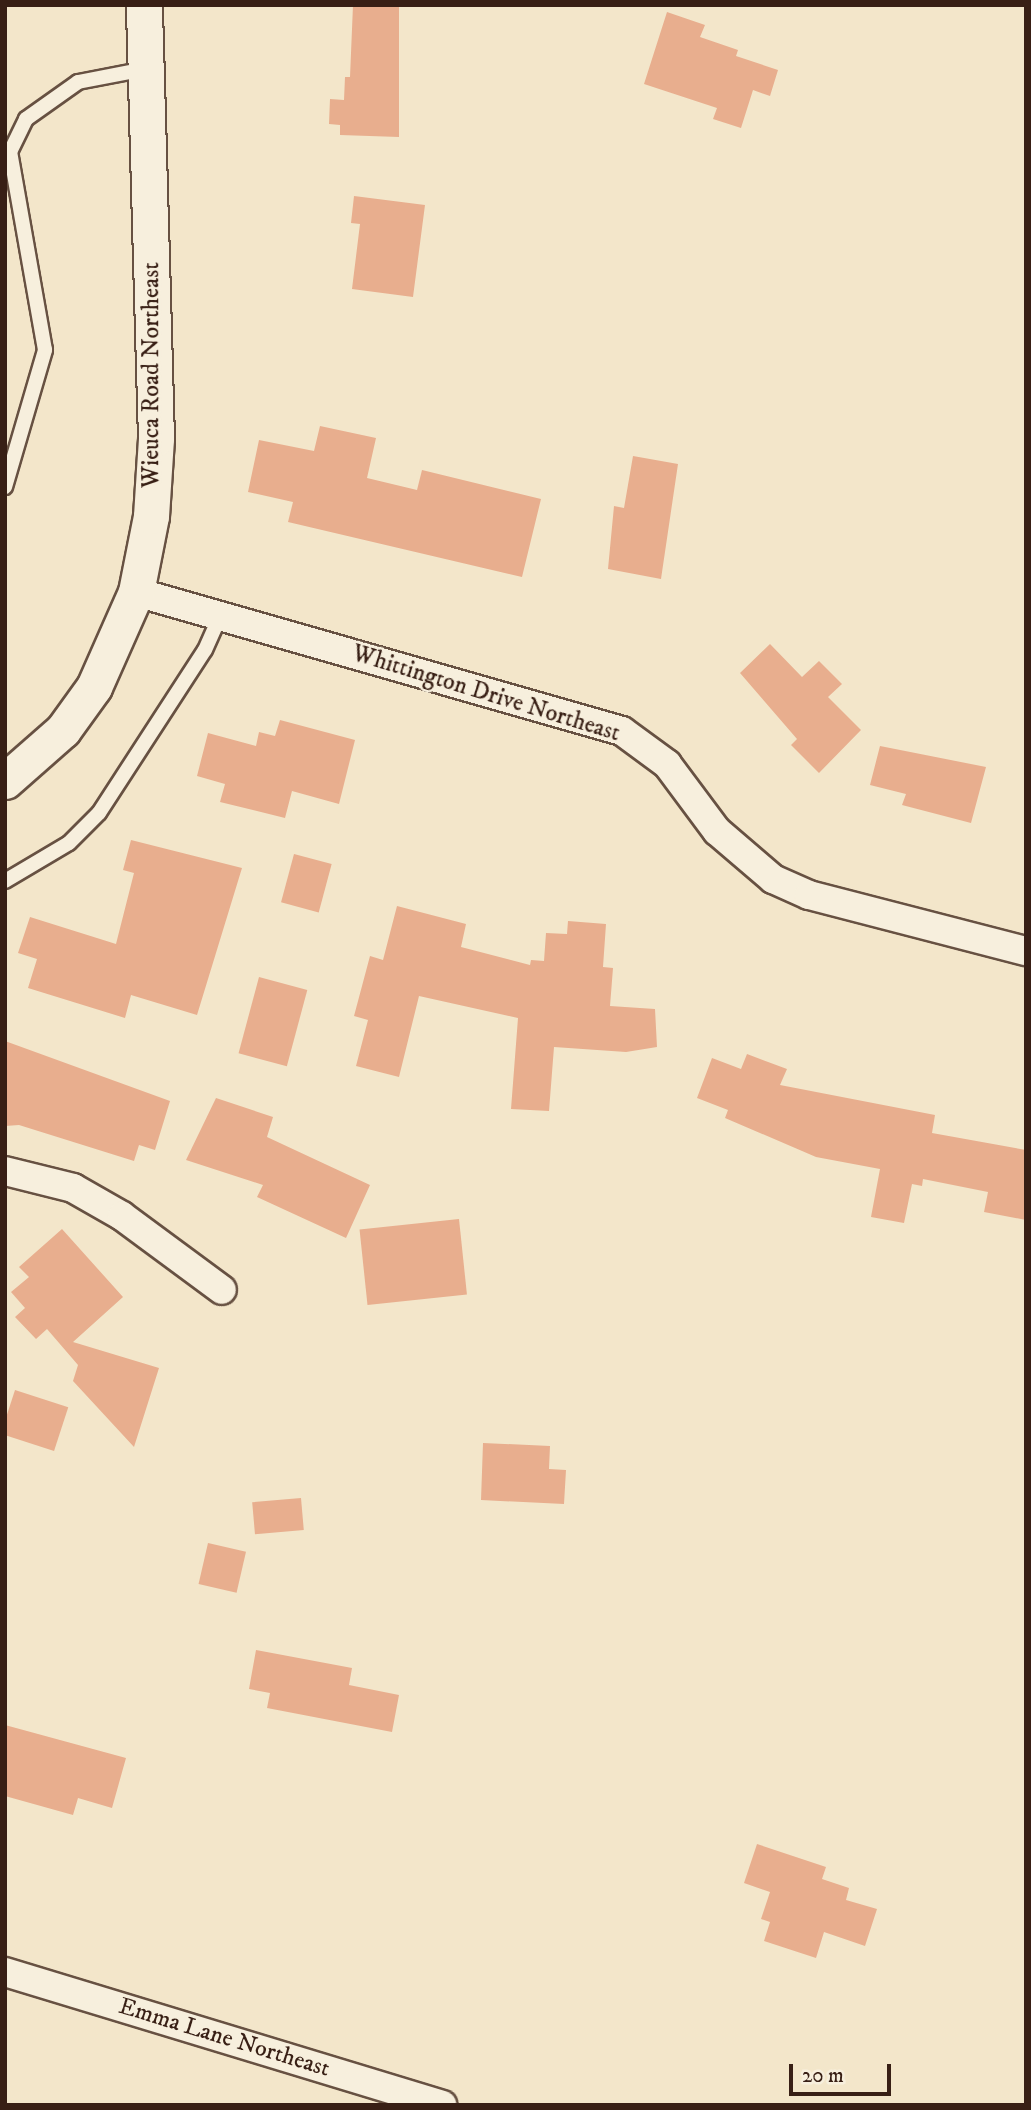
<!DOCTYPE html>
<html>
<head>
<meta charset="utf-8">
<style>
	body { margin:0 }
	#map { position:relative; width:1031px; height:2110px; overflow:hidden; background:#f3e6ca; font-family:"IM FELL DW Pica",serif }
	div>[style] { position:absolute }
	[style*='--x'] { left:calc(var(--x)*1px); top:calc(var(--y)*1px); width:calc(var(--w)*1px); rotate:calc(var(--a)*1deg) }
	.building>* { inset:0; background:#e8ae8e; transform-origin:0 0 }
	.roads { filter:drop-shadow(2px 0 #675142) drop-shadow(-2px 0 #675142) drop-shadow(0 2px #675142) drop-shadow(0 -2px #675142) }
	.service>* { height:14px; margin:-7px; padding:0 7px; transform-origin:7px; border-radius:7px; background:#f7efdd }
	.minor>* { height:28px; margin:-14px; padding:0 14px; transform-origin:14px; border-radius:14px; background:#f7efdd }
	.tertiary>* { height:35px; margin:-17.5px; padding:0 17.5px; transform-origin:17.5px; border-radius:17.5px; background:#f7efdd }
	span { translate:-50% -50%; white-space:nowrap; text-align:center; line-height:1.15; -webkit-text-stroke:5px #f7efdd; paint-order:stroke }
	.street-label { font-size:24px; color:#381f15 }
	.frame { position:absolute; inset:0; border:7px solid #381f15; pointer-events:none }
	.scale { position:absolute; left:789px; top:2064px; width:102px; height:32px; box-sizing:border-box; border:4px solid #381f15; border-top:0; padding-left:9px; font-size:21px; line-height:24px; white-space:nowrap; color:#381f15; -webkit-text-stroke:5px #f7efdd; paint-order:stroke }
</style>
</head>
<body>
<div id="map">
	<div class="building">
		<div style="clip-path:polygon(353px 5px,399px 5px,399px 137px,340px 135px,340px 125px,329px 124px,330px 99px,344px 100px,345px 77px,350px 77px)"></div>
		<div style="clip-path:polygon(667px 12px,705px 25px,700px 37px,738px 50px,736px 56px,778px 70px,770px 96px,753px 90px,741px 128px,713px 119px,717px 108px,644px 84px)"></div>
		<div style="clip-path:polygon(354px 196px,425px 205px,413px 297px,352px 289px,360px 224px,351px 223px)"></div>
		<div style="clip-path:polygon(320px 426px,376px 438px,367px 478px,417px 490px,422px 470px,541px 499px,522px 577px,288px 522px,293px 502px,248px 492px,259px 440px,314px 451px)"></div>
		<div style="clip-path:polygon(633px 456px,678px 464px,661px 579px,608px 569px,614px 506px,624px 508px)"></div>
		<div style="clip-path:polygon(770px 644px,802px 677px,819px 661px,842px 684px,828px 697px,861px 730px,819px 773px,791px 745px,797px 739px,740px 673px)"></div>
		<div style="clip-path:polygon(280px 720px,355px 740px,339px 804px,292px 791px,285px 818px,220px 802px,225px 784px,197px 776px,208px 733px,256px 746px,259px 732px,275px 736px)"></div>
		<div style="clip-path:polygon(880px 746px,986px 767px,971px 823px,902px 805px,906px 794px,870px 785px)"></div>
		<div style="clip-path:polygon(131px 840px,242px 868px,197px 1015px,131px 995px,125px 1018px,28px 988px,37px 959px,18px 953px,30px 917px,116px 944px,134px 873px,123px 870px)"></div>
		<div style="left:294px;top:854px;width:39px;height:50px;rotate:15deg"></div>
		<div style="clip-path:polygon(397px 906px,466px 924px,461px 947px,530px 965px,531px 960px,544px 961px,546px 933px,567px 934px,568px 921px,606px 924px,603px 967px,613px 968px,610px 1006px,655px 1009px,657px 1047px,626px 1052px,554px 1047px,549px 1111px,511px 1109px,518px 1018px,419px 996px,399px 1077px,356px 1066px,368px 1020px,354px 1016px,370px 956px,383px 960px)"></div>
		<div style="left:259px;top:977px;width:50px;height:79px;rotate:15deg"></div>
		<div style="clip-path:polygon(5px 1041px,170px 1101px,155px 1150px,139px 1145px,134px 1161px,19px 1125px,5px 1126px)"></div>
		<div style="clip-path:polygon(747px 1054px,787px 1069px,780px 1085px,935px 1115px,932px 1133px,1026px 1150px,1026px 1220px,984px 1212px,988px 1192px,923px 1179px,922px 1186px,912px 1184px,904px 1223px,871px 1217px,880px 1169px,816px 1157px,725px 1118px,728px 1110px,697px 1098px,712px 1058px,741px 1069px)"></div>
		<div style="clip-path:polygon(216px 1098px,273px 1117px,267px 1137px,370px 1185px,346px 1238px,257px 1197px,263px 1185px,186px 1160px)"></div>
		<div style="left:459px;top:1219px;width:76px;height:100px;rotate:84deg"></div>
		<div style="clip-path:polygon(62px 1229px,123px 1297px,73px 1342px,159px 1368px,134px 1447px,73px 1381px,78px 1365px,47px 1329px,36px 1339px,15px 1317px,25px 1308px,11px 1292px,29px 1277px,19px 1267px)"></div>
		<div style="left:15px;top:1390px;width:56px;height:46px;rotate:18deg"></div>
		<div style="clip-path:polygon(483px 1443px,550px 1446px,549px 1469px,566px 1470px,564px 1504px,481px 1500px)"></div>
		<div style="left:301px;top:1498px;width:32px;height:49px;rotate:85deg"></div>
		<div style="left:208px;top:1543px;width:39px;height:42px;rotate:13deg"></div>
		<div style="clip-path:polygon(256px 1650px,352px 1668px,349px 1685px,399px 1695px,392px 1732px,267px 1708px,270px 1693px,249px 1689px)"></div>
		<div style="clip-path:polygon(5px 1725px,126px 1758px,112px 1808px,78px 1798px,73px 1815px,5px 1796px)"></div>
		<div style="clip-path:polygon(757px 1844px,826px 1867px,822px 1879px,849px 1888px,846px 1900px,877px 1909px,865px 1946px,824px 1932px,816px 1958px,764px 1941px,770px 1922px,761px 1919px,770px 1892px,744px 1883px)"></div>
	</div>
	<div class="roads">
		<div class="service">
			<div style="--x:5;--y:487;--w:143;--a:-73.7"></div>
			<div style="--x:45;--y:350;--w:201;--a:-100"></div>
			<div style="--x:10;--y:152;--w:37;--a:-64"></div>
			<div style="--x:26;--y:119;--w:64;--a:-35.4"></div>
			<div style="--x:78;--y:82;--w:68;--a:-11"></div>
			<div style="--x:5;--y:881;--w:74;--a:-30.7"></div>
			<div style="--x:69;--y:843;--w:42;--a:-45"></div>
			<div style="--x:99;--y:813;--w:194;--a:-57"></div>
			<div style="--x:205;--y:650;--w:37;--a:-66"></div>
		</div>
		<div class="minor">
			<div style="--x:136;--y:592;--w:505;--a:15.96"></div>
			<div style="--x:622;--y:731;--w:56;--a:36.3"></div>
			<div style="--x:667;--y:764;--w:84;--a:53.3"></div>
			<div style="--x:717;--y:831;--w:74;--a:40.6"></div>
			<div style="--x:773;--y:879;--w:39;--a:24"></div>
			<div style="--x:809;--y:895;--w:224;--a:14.5"></div>
			<div style="--x:5;--y:1171;--w:70;--a:14"></div>
			<div style="--x:73;--y:1188;--w:56;--a:29.7"></div>
			<div style="--x:122;--y:1216;--w:124;--a:36.5"></div>
			<div style="--x:5;--y:1972;--w:457;--a:16.9"></div>
		</div>
		<div class="tertiary">
			<div style="--x:5;--y:781;--w:77;--a:-41.3"></div>
			<div style="--x:63;--y:730;--w:53;--a:-54.2"></div>
			<div style="--x:94;--y:687;--w:104;--a:-66.1"></div>
			<div style="--x:136;--y:592;--w:77;--a:-78.8"></div>
			<div style="--x:151;--y:516;--w:78;--a:-86.3"></div>
			<div style="--x:156;--y:438;--w:433;--a:-91.6"></div>
		</div>
	</div>
	<div class="street-label">
		<span style="left:152px;top:375px;rotate:-90deg">Wieuca Road Northeast</span>
		<span style="left:486px;top:694px;rotate:17deg">Whittington Drive Northeast</span>
		<span style="left:224px;top:2038px;rotate:17deg">Emma Lane Northeast</span>
	</div>
	<div class="frame"></div>
	<div class="scale">20 m</div>
</div>
</body>
</html>
